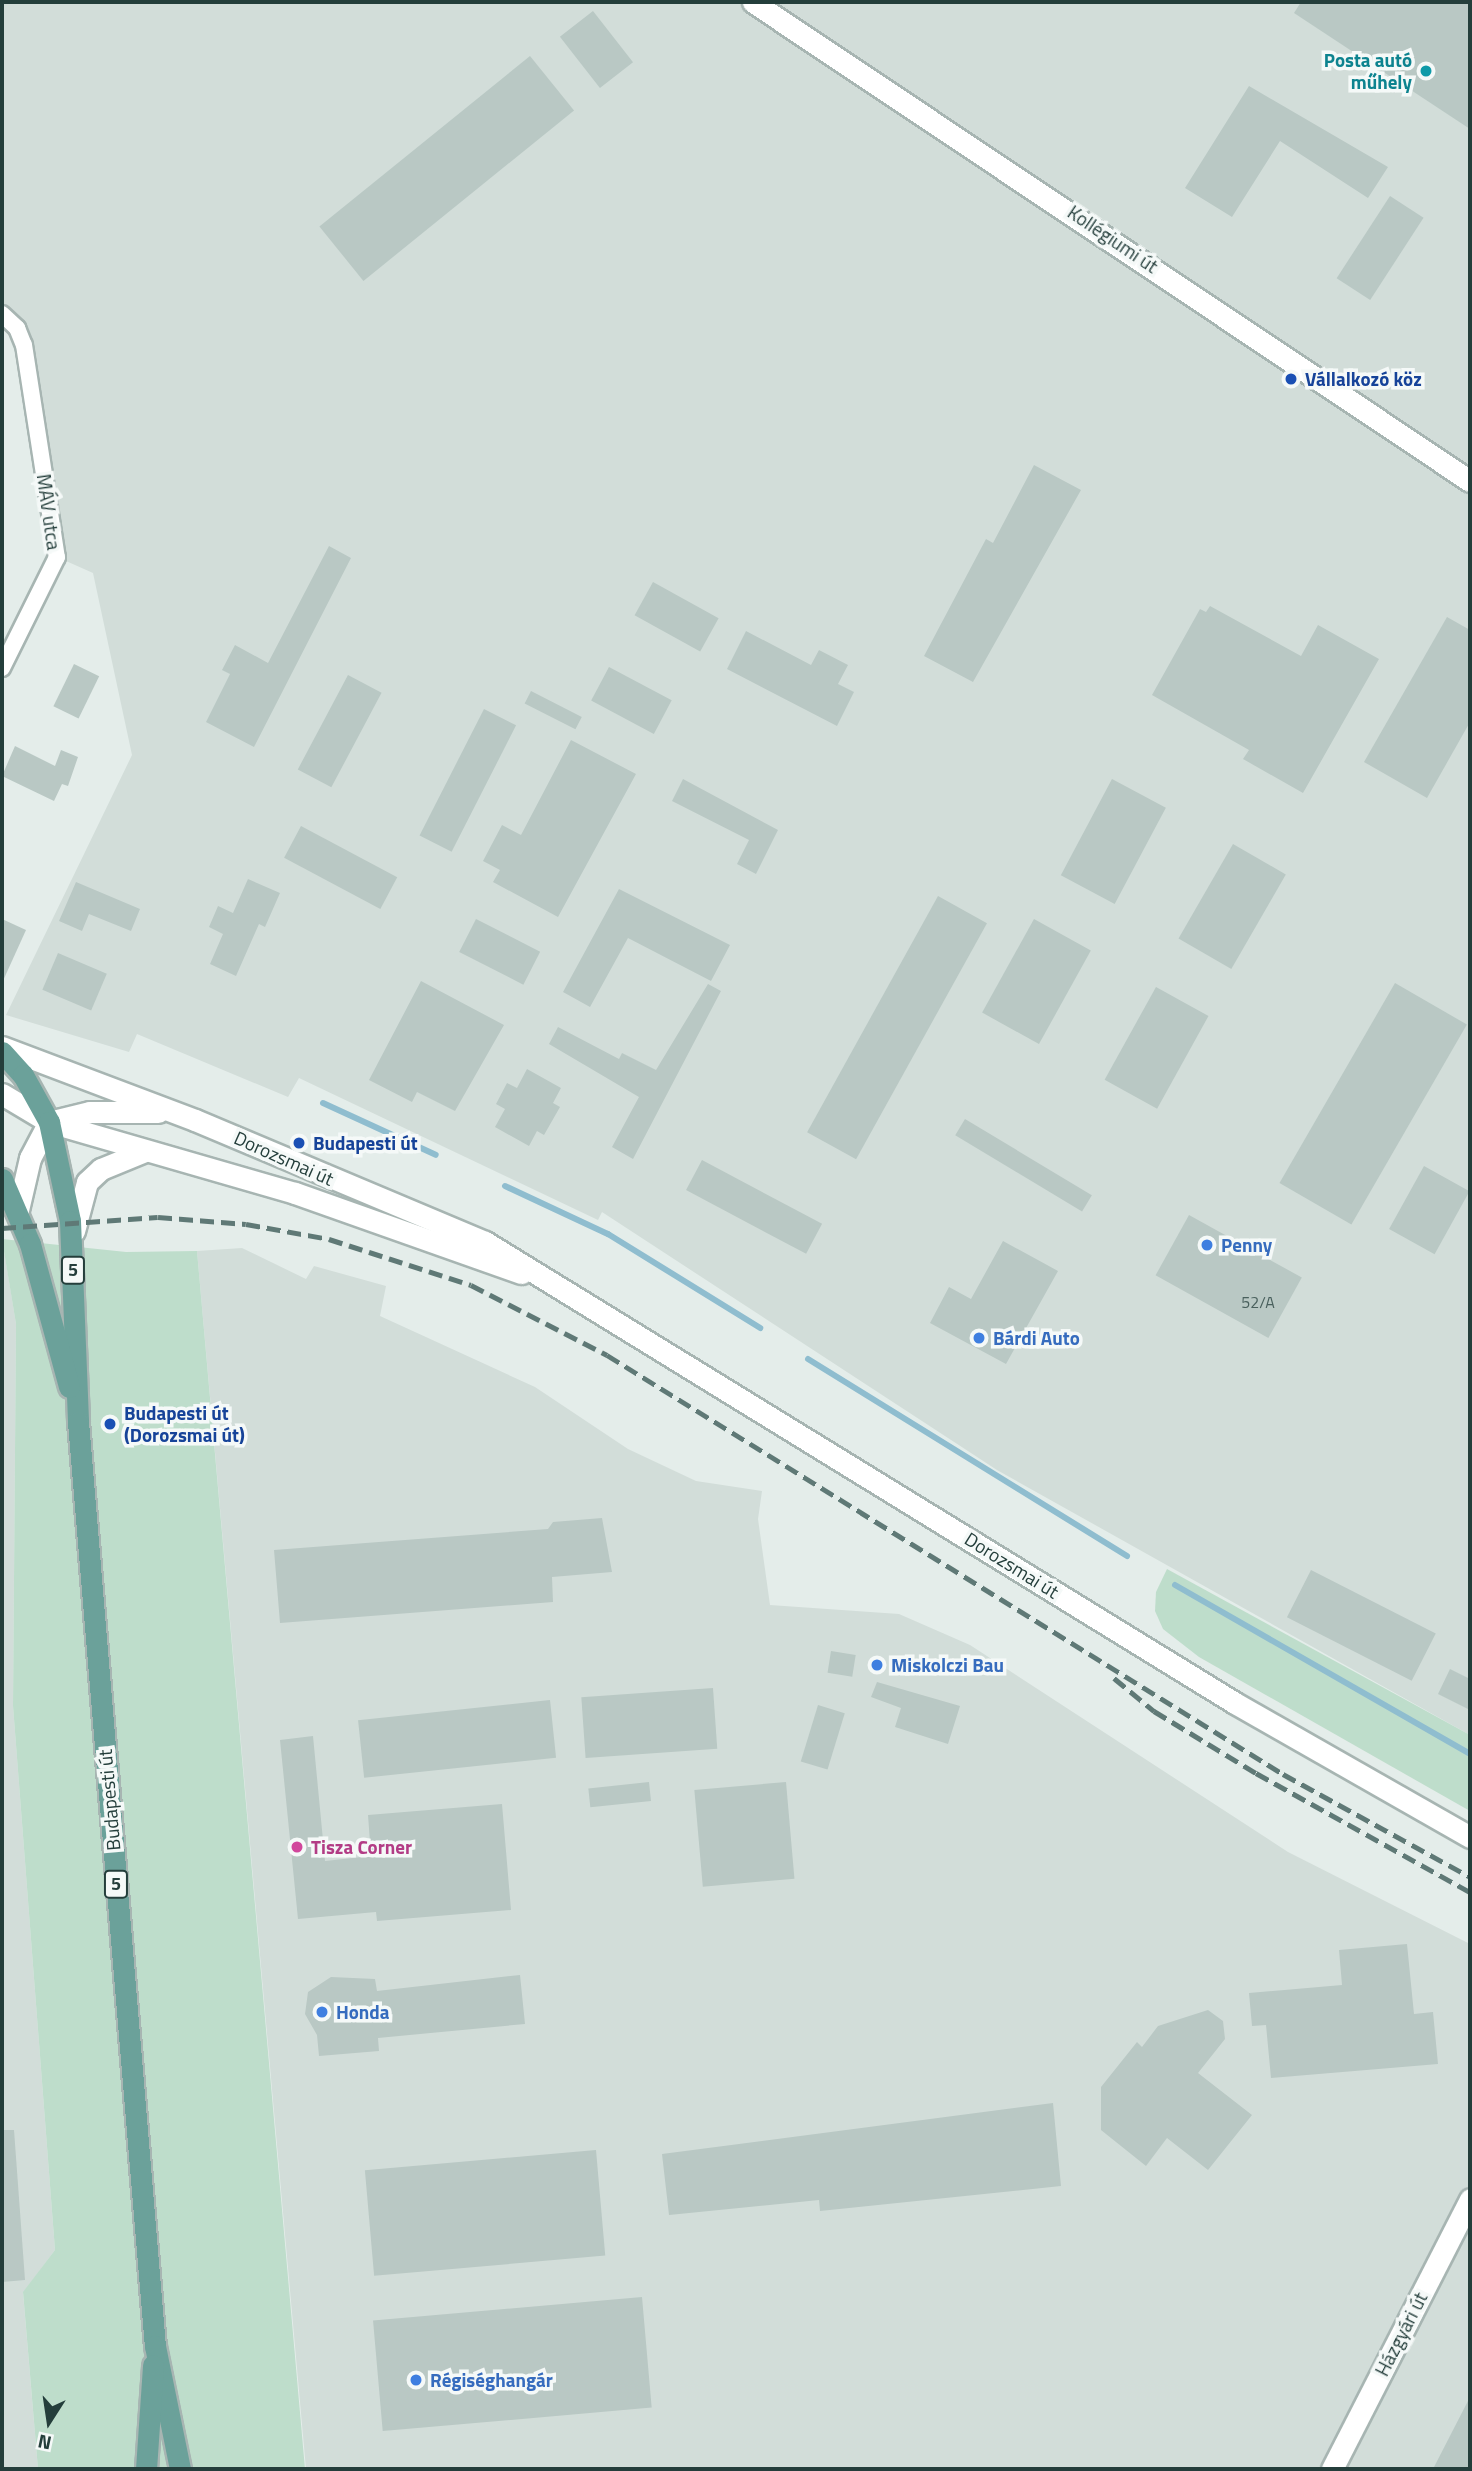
<!DOCTYPE html>
<html>
<head>
<meta charset="utf-8">
<style>
	body { margin:0 }
	#map { position:relative; width:1472px; height:2471px; overflow:hidden; background:#e4edea; font-family:"Titillium Web",sans-serif }
	div>[style] { position:absolute }
	[style*='--x'] { left:calc(var(--x)*1px); top:calc(var(--y)*1px); width:calc(var(--w)*1px); rotate:calc(var(--a)*1deg) }
	.built>* { inset:0; background:#d2ddd9 }
	.green>* { inset:0; background:#beddcb }
	.stream>* { height:6px; margin:-3px; padding:0 3px; transform-origin:3px; border-radius:3px; background:#8fbdcf }
	.building>* { inset:0; background:#b9c8c4; transform-origin:0 0 }
	.roads { filter:drop-shadow(2px 0 #a7b5b2) drop-shadow(-2px 0 #a7b5b2) drop-shadow(0 2px #a7b5b2) drop-shadow(0 -2px #a7b5b2) }
	.street>* { height:16px; margin:-8px; padding:0 8px; transform-origin:8px; border-radius:8px; background:#fff }
	.secondary>* { height:21px; margin:-10.5px; padding:0 10.5px; transform-origin:10.5px; border-radius:10.5px; background:#fff }
	.primary>* { height:21px; margin:-10.5px; padding:0 10.5px; transform-origin:10.5px; border-radius:10.5px; background:#6ba19a }
	.rail>* { height:5px; margin-top:-2.5px; transform-origin:0; background:repeating-linear-gradient(90deg,#5f7976 0 14px,transparent 0 21px) }
	.dots>* { width:19px; height:19px; translate:-50% -50%; box-sizing:border-box; border:4px solid #f5f9f8; border-radius:50% }
	span { translate:-50% -50%; white-space:nowrap; text-align:center; line-height:1.15; -webkit-text-stroke:7px #f5f9f8; paint-order:stroke }
	.number-label { font-size:16px; color:#49605d }
	.number-label span { -webkit-text-stroke-width:0 }
	.shield-label span { padding:2px 5px; background:#f5f9f8; border:2px solid; border-radius:5px; -webkit-text-stroke-width:0 }
	.shield-label { font-size:18px; color:#243e3b; font-weight:700 }
	.culture-label { font-size:19px; color:#0d838f; font-weight:700 }
	.right { translate:-100% -50%; text-align:right }
	.street-label { font-size:19px; color:#243e3b }
	.transit-label { font-size:19px; color:#164399; font-weight:700 }
	.left { translate:0 -50%; text-align:left }
	.shop-label { font-size:19px; color:#366cbe; font-weight:700 }
	.hotel-label { font-size:19px; color:#b23c85; font-weight:700 }
	.frame { position:absolute; inset:0; border:4px solid #243e3b; pointer-events:none }
	.north { position:absolute; left:14px; top:2387px; width:70px; height:70px; -webkit-text-stroke:5px #f5f9f8; paint-order:stroke; rotate:192deg; font-size:19px; font-weight:700; line-height:28px; text-align:center; color:#243e3b }
	.north::after { content:''; display:block; margin:auto; width:24px; height:32px; background:#243e3b; clip-path:polygon(50% 0,100% 100%,50% 72%,0 100%) }
</style>
</head>
<body>
<div id="map">
	<div class="built">
		<div style="clip-path:polygon(2px 2px,1470px 2px,1470px 1735px,997px 1470px,602px 1212px,598px 1220px,299px 1078px,288px 1097px,137px 1034px,129px 1052px,6px 1015px,132px 755px,93px 573px,57px 557px,8px 318px,2px 314px)"></div>
		<div style="clip-path:polygon(2px 1237px,16px 1324px,13px 1706px,55px 2250px,23px 2293px,38px 2469px,2px 2469px)"></div>
		<div style="clip-path:polygon(242px 1248px,306px 1279px,314px 1266px,386px 1286px,380px 1316px,535px 1387px,628px 1449px,696px 1481px,762px 1491px,758px 1519px,770px 1605px,899px 1614px,970px 1645px,1288px 1852px,1470px 1944px,1470px 2469px,306px 2469px,197px 1251px)"></div>
	</div>
	<div class="green">
		<div style="clip-path:polygon(2px 1239px,126px 1252px,197px 1251px,305px 2469px,38px 2469px,23px 2292px,55px 2250px,13px 1706px,16px 1324px)"></div>
		<div style="clip-path:polygon(1167px 1569px,1470px 1735px,1470px 1811px,1199px 1657px,1163px 1629px,1155px 1611px,1156px 1592px)"></div>
	</div>
	<div class="stream">
		<div style="--x:323;--y:1103;--w:124;--a:24.7"></div>
		<div style="--x:505;--y:1186;--w:114;--a:25"></div>
		<div style="--x:608;--y:1234;--w:179;--a:31.7"></div>
		<div style="--x:808;--y:1359;--w:375;--a:31.7"></div>
		<div style="--x:1175;--y:1585;--w:340;--a:29.8"></div>
	</div>
	<div class="building">
		<div style="clip-path:polygon(1301px 2px,1470px 2px,1470px 129px,1294px 13px)"></div>
		<div style="left:593px;top:11px;width:65px;height:42px;rotate:52deg"></div>
		<div style="left:530px;top:56px;width:70px;height:271px;rotate:51deg"></div>
		<div style="clip-path:polygon(1249px 86px,1388px 167px,1368px 198px,1280px 141px,1232px 217px,1185px 188px)"></div>
		<div style="left:1390px;top:196px;width:40px;height:98px;rotate:33deg"></div>
		<div style="clip-path:polygon(1034px 465px,1081px 490px,973px 682px,924px 656px,986px 539px,993px 543px)"></div>
		<div style="clip-path:polygon(329px 546px,351px 558px,254px 747px,206px 722px,230px 674px,222px 670px,235px 645px,268px 663px)"></div>
		<div style="left:653px;top:582px;width:75px;height:38px;rotate:29deg"></div>
		<div style="clip-path:polygon(1210px 606px,1301px 656px,1318px 625px,1379px 659px,1303px 793px,1243px 759px,1249px 750px,1152px 695px,1200px 609px,1206px 612px)"></div>
		<div style="clip-path:polygon(1447px 617px,1470px 630px,1470px 722px,1427px 798px,1364px 762px)"></div>
		<div style="clip-path:polygon(746px 631px,811px 665px,819px 650px,848px 665px,838px 684px,854px 692px,837px 726px,727px 669px)"></div>
		<div style="left:74px;top:664px;width:28px;height:47px;rotate:26deg"></div>
		<div style="left:609px;top:667px;width:71px;height:38px;rotate:28deg"></div>
		<div style="left:348px;top:675px;width:38px;height:107px;rotate:28deg"></div>
		<div style="left:531px;top:691px;width:57px;height:14px;rotate:27deg"></div>
		<div style="left:484px;top:709px;width:36px;height:142px;rotate:27deg"></div>
		<div style="clip-path:polygon(571px 740px,636px 774px,558px 917px,493px 882px,500px 870px,483px 861px,502px 825px,521px 835px)"></div>
		<div style="clip-path:polygon(15px 746px,55px 766px,61px 750px,78px 757px,68px 786px,62px 784px,54px 801px,2px 776px)"></div>
		<div style="clip-path:polygon(683px 779px,778px 830px,756px 874px,737px 864px,749px 840px,672px 801px)"></div>
		<div style="left:1112px;top:779px;width:61px;height:109px;rotate:28deg"></div>
		<div style="left:301px;top:826px;width:109px;height:36px;rotate:28deg"></div>
		<div style="left:1233px;top:844px;width:61px;height:109px;rotate:30deg"></div>
		<div style="clip-path:polygon(248px 879px,280px 893px,265px 927px,259px 924px,236px 976px,210px 964px,223px 934px,209px 927px,218px 906px,233px 913px)"></div>
		<div style="clip-path:polygon(76px 882px,140px 909px,131px 931px,89px 914px,82px 931px,59px 921px)"></div>
		<div style="clip-path:polygon(619px 889px,730px 945px,711px 981px,628px 938px,590px 1007px,563px 992px)"></div>
		<div style="left:938px;top:896px;width:56px;height:270px;rotate:29deg"></div>
		<div style="clip-path:polygon(2px 919px,26px 930px,2px 983px)"></div>
		<div style="left:476px;top:919px;width:72px;height:37px;rotate:27deg"></div>
		<div style="left:1034px;top:919px;width:65px;height:107px;rotate:29deg"></div>
		<div style="left:58px;top:953px;width:53px;height:40px;rotate:23deg"></div>
		<div style="clip-path:polygon(421px 981px,504px 1025px,455px 1111px,417px 1092px,412px 1102px,369px 1080px)"></div>
		<div style="left:1395px;top:983px;width:83px;height:231px;rotate:30deg"></div>
		<div style="clip-path:polygon(708px 984px,721px 991px,633px 1159px,612px 1147px,639px 1097px,549px 1044px,558px 1027px,619px 1059px,622px 1053px,656px 1070px)"></div>
		<div style="left:1156px;top:987px;width:60px;height:106px;rotate:29deg"></div>
		<div style="clip-path:polygon(527px 1069px,561px 1088px,553px 1103px,560px 1107px,544px 1135px,537px 1131px,529px 1146px,495px 1127px,505px 1109px,496px 1104px,507px 1083px,517px 1088px)"></div>
		<div style="left:965px;top:1119px;width:148px;height:19px;rotate:31deg"></div>
		<div style="left:702px;top:1160px;width:136px;height:34px;rotate:28deg"></div>
		<div style="left:1424px;top:1166px;width:52px;height:72px;rotate:29deg"></div>
		<div style="left:1189px;top:1215px;width:129px;height:69px;rotate:29deg"></div>
		<div style="clip-path:polygon(1003px 1241px,1058px 1271px,1006px 1364px,930px 1323px,949px 1287px,971px 1299px)"></div>
		<div style="clip-path:polygon(602px 1518px,612px 1572px,552px 1577px,553px 1602px,280px 1623px,274px 1550px,548px 1529px,553px 1522px)"></div>
		<div style="left:1311px;top:1570px;width:140px;height:53px;rotate:27deg"></div>
		<div style="left:831px;top:1651px;width:25px;height:22px;rotate:9deg"></div>
		<div style="clip-path:polygon(1450px 1669px,1470px 1679px,1470px 1710px,1438px 1694px)"></div>
		<div style="clip-path:polygon(877px 1682px,960px 1706px,948px 1744px,895px 1727px,901px 1708px,871px 1697px)"></div>
		<div style="left:713px;top:1688px;width:61px;height:132px;rotate:86deg"></div>
		<div style="left:550px;top:1700px;width:58px;height:193px;rotate:84deg"></div>
		<div style="left:818px;top:1705px;width:28px;height:59px;rotate:17deg"></div>
		<div style="clip-path:polygon(313px 1736px,325px 1861px,371px 1856px,368px 1815px,502px 1804px,511px 1910px,377px 1921px,376px 1912px,298px 1919px,280px 1740px)"></div>
		<div style="left:649px;top:1782px;width:19px;height:61px;rotate:84deg"></div>
		<div style="left:786px;top:1782px;width:97px;height:92px;rotate:85deg"></div>
		<div style="clip-path:polygon(1407px 1944px,1414px 2014px,1433px 2012px,1438px 2064px,1271px 2078px,1266px 2025px,1252px 2026px,1249px 1993px,1342px 1985px,1339px 1950px)"></div>
		<div style="clip-path:polygon(520px 1975px,525px 2024px,378px 2038px,379px 2051px,319px 2056px,317px 2035px,305px 2014px,308px 1992px,331px 1977px,375px 1979px,377px 1991px)"></div>
		<div style="clip-path:polygon(1208px 2010px,1223px 2021px,1225px 2039px,1198px 2073px,1252px 2115px,1208px 2170px,1167px 2138px,1146px 2166px,1101px 2130px,1101px 2087px,1137px 2042px,1142px 2047px,1158px 2026px)"></div>
		<div style="clip-path:polygon(1053px 2103px,1061px 2186px,820px 2211px,819px 2200px,669px 2215px,662px 2154px)"></div>
		<div style="clip-path:polygon(2px 2130px,14px 2130px,25px 2280px,2px 2282px)"></div>
		<div style="left:596px;top:2150px;width:106px;height:232px;rotate:85deg"></div>
		<div style="left:642px;top:2297px;width:111px;height:270px;rotate:85deg"></div>
		<div style="clip-path:polygon(1470px 2397px,1470px 2469px,1433px 2469px)"></div>
	</div>
	<div class="roads">
		<div class="street">
			<div style="--x:2;--y:314;--w:21;--a:43"></div>
			<div style="--x:17;--y:328;--w:18;--a:68"></div>
			<div style="--x:24;--y:345;--w:215;--a:81.2"></div>
			<div style="--x:57;--y:557;--w:124;--a:116.4"></div>
		</div>
		<div class="secondary">
			<div style="--x:753;--y:2;--w:862;--a:33.75"></div>
			<div style="--x:2;--y:1047;--w:206;--a:20.7"></div>
			<div style="--x:195;--y:1120;--w:315;--a:22.8"></div>
			<div style="--x:485;--y:1242;--w:880;--a:31.58"></div>
			<div style="--x:1235;--y:1703;--w:271;--a:29.7"></div>
			<div style="--x:2;--y:1094;--w:55;--a:30.8"></div>
			<div style="--x:49;--y:1122;--w:256;--a:16.1"></div>
			<div style="--x:295;--y:1193;--w:240;--a:19.5"></div>
			<div style="--x:18;--y:1210;--w:53;--a:-77"></div>
			<div style="--x:30;--y:1158;--w:41;--a:-62.2"></div>
			<div style="--x:49;--y:1122;--w:42;--a:-13.7"></div>
			<div style="--x:90;--y:1112;--w:68;--a:0"></div>
			<div style="--x:74;--y:1231;--w:51;--a:-75.1"></div>
			<div style="--x:87;--y:1182;--w:19;--a:-43"></div>
			<div style="--x:101;--y:1169;--w:48;--a:-22.2"></div>
			<div style="--x:1332;--y:2469;--w:303;--a:-62.9"></div>
		</div>
		<div class="primary">
			<div style="--x:2;--y:1052;--w:31;--a:48"></div>
			<div style="--x:23;--y:1075;--w:54;--a:61"></div>
			<div style="--x:49;--y:1122;--w:101;--a:78"></div>
			<div style="--x:70;--y:1221;--w:201;--a:87.7"></div>
			<div style="--x:78;--y:1422;--w:927;--a:85.24"></div>
			<div style="--x:155;--y:2346;--w:126;--a:78.5"></div>
			<div style="--x:2;--y:1179;--w:71;--a:66.7"></div>
			<div style="--x:30;--y:1244;--w:148;--a:74.7"></div>
			<div style="--x:146;--y:2469;--w:104;--a:-86.1"></div>
		</div>
	</div>
	<div class="rail">
		<div style="--x:2;--y:1228;--w:156;--a:-4"></div>
		<div style="--x:158;--y:1217;--w:88;--a:4.5"></div>
		<div style="--x:246;--y:1224;--w:84;--a:10.2"></div>
		<div style="--x:329;--y:1239;--w:149;--a:17.9"></div>
		<div style="--x:471;--y:1285;--w:153;--a:27.2"></div>
		<div style="--x:607;--y:1355;--w:795;--a:31.79"></div>
		<div style="--x:1283;--y:1774;--w:213;--a:28.8"></div>
		<div style="--x:1114;--y:1678;--w:52;--a:39.5"></div>
		<div style="--x:1154;--y:1711;--w:119;--a:31.3"></div>
		<div style="--x:1256;--y:1773;--w:245;--a:29.1"></div>
	</div>
	<div class="dots">
		<div style="left:1426px;top:71px;background:#0f9aa8"></div>
		<div style="left:1291px;top:379px;background:#1a4fb4"></div>
		<div style="left:299px;top:1143px;background:#1a4fb4"></div>
		<div style="left:1207px;top:1245px;background:#3f7fe0"></div>
		<div style="left:979px;top:1338px;background:#3f7fe0"></div>
		<div style="left:110px;top:1424px;background:#1a4fb4"></div>
		<div style="left:877px;top:1665px;background:#3f7fe0"></div>
		<div style="left:297px;top:1847px;background:#d1479c"></div>
		<div style="left:322px;top:2012px;background:#3f7fe0"></div>
		<div style="left:416px;top:2380px;background:#3f7fe0"></div>
	</div>
	<div class="number-label">
		<span style="left:1258px;top:1302px">52/A</span>
	</div>
	<div class="shield-label">
		<span style="left:73px;top:1270px">5</span>
		<span style="left:116px;top:1884px">5</span>
	</div>
	<div class="culture-label">
		<span class="right" style="left:1412px;top:71px">Posta autó<br>műhely</span>
	</div>
	<div class="street-label">
		<span style="left:1113px;top:239px;rotate:34deg">Kollégiumi út</span>
		<span style="left:49px;top:512px;rotate:82deg">MÁV utca</span>
		<span style="left:284px;top:1158px;rotate:24deg">Dorozsmai út</span>
		<span style="left:1012px;top:1565px;rotate:32deg">Dorozsmai út</span>
		<span style="left:109px;top:1800px;rotate:-95deg">Budapesti út</span>
		<span style="left:1401px;top:2334px;rotate:-63deg">Házgyári út</span>
	</div>
	<div class="transit-label">
		<span class="left" style="left:1305px;top:379px">Vállalkozó köz</span>
		<span class="left" style="left:313px;top:1143px">Budapesti út</span>
		<span class="left" style="left:124px;top:1424px">Budapesti út<br>(Dorozsmai út)</span>
	</div>
	<div class="shop-label">
		<span class="left" style="left:1221px;top:1245px">Penny</span>
		<span class="left" style="left:993px;top:1338px">Bárdi Auto</span>
		<span class="left" style="left:891px;top:1665px">Miskolczi Bau</span>
		<span class="left" style="left:336px;top:2012px">Honda</span>
		<span class="left" style="left:430px;top:2380px">Régiséghangár</span>
	</div>
	<div class="hotel-label">
		<span class="left" style="left:311px;top:1847px">Tisza Corner</span>
	</div>
	<div class="frame"></div>
	<div class="north">N</div>
</div>
</body>
</html>
